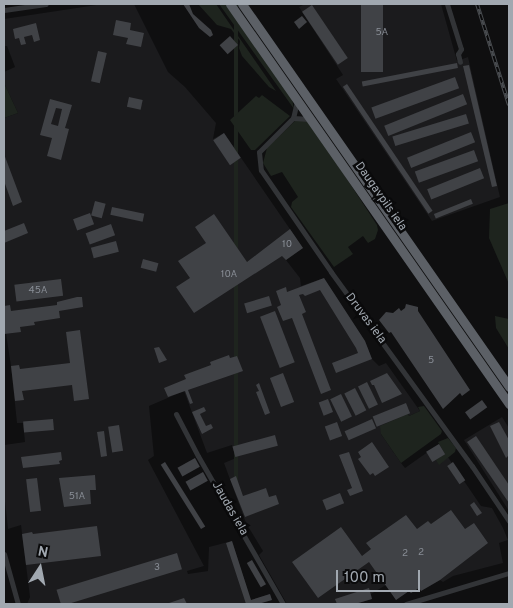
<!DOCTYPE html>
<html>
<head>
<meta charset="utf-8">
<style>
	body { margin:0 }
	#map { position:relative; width:513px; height:608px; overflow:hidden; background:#0f0f10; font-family:Overpass,sans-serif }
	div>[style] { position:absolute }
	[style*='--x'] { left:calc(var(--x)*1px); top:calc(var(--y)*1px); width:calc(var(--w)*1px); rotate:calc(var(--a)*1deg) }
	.built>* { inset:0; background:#1b1b1d }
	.green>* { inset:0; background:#1e241e; transform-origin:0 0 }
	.building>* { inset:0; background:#404246; transform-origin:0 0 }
	.street>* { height:5px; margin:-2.5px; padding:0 2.5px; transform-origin:2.5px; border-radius:2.5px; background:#323437 }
	.highway>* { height:9px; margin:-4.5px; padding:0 4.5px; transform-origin:4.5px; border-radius:4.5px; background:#5c6066 }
	.rail>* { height:4px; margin-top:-2px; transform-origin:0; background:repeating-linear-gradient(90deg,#0a0a0b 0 5.5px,#494c50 0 11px); box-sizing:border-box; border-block:1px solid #494c50 }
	span { translate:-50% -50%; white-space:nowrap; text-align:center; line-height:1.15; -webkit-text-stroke:5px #0a0a0b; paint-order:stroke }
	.number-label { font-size:10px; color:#898e96 }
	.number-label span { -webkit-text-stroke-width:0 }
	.street-label { font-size:12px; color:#a1a8b0 }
	.frame { position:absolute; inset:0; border:5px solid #a1a8b0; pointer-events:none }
	.north { position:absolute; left:15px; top:543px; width:50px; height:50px; -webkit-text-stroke:4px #0a0a0b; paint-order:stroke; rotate:11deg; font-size:14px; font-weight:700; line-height:20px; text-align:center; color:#a1a8b0 }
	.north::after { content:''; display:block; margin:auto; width:18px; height:22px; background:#a1a8b0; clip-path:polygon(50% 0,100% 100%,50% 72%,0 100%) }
	.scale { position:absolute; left:336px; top:570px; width:84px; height:22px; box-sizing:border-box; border:2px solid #a1a8b0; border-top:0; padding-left:6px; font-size:15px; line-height:18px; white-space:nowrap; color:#a1a8b0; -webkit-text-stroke:4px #0a0a0b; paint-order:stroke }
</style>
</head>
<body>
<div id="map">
	<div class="built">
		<div style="clip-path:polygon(103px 4px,134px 4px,168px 72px,185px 87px,216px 123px,213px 139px,224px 133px,303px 248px,286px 260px,300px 278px,301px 286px,324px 278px,365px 341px,372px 359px,379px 366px,386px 363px,420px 411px,409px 416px,408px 414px,381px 429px,381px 434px,401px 463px,405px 468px,439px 444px,481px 506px,492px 508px,503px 528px,508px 540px,499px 543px,503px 563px,453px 576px,443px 582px,440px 580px,421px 591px,419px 588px,411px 593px,409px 591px,396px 600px,386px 585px,371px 594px,372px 599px,355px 604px,287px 604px,259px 555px,263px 551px,246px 523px,224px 463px,236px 458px,232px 445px,207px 453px,184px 391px,149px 406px,154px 456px,148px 460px,204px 566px,187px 571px,188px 574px,208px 571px,209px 547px,232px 541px,251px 600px,270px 594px,272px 600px,258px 604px,27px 604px,30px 597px,21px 525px,8px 529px,4px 493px,4px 445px,25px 442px,23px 423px,17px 423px,11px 366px,6px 334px,4px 334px,4px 118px,18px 113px,4px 83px,4px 72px,15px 67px,7px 46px,4px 46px,4px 19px)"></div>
		<div style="clip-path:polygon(305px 4px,441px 4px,457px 61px,468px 57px,500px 197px,432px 221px,336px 79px,343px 75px,299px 7px)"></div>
		<div style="clip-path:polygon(502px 417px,509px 428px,509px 511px,464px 440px)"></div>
	</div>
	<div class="green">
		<div style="clip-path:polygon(198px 4px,216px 4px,276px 91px,269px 87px,242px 56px,239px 48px,240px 41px,231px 29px,217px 25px)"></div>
		<div style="clip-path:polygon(219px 4px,226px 4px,292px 99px,294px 109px)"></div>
		<div style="left:234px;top:4px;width:4px;height:480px"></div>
		<div style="clip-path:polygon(4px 83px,18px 113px,4px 118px)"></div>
		<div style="clip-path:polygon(262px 95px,290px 116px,255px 150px,251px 150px,230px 120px,256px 96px,259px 98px)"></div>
		<div style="clip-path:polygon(296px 120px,305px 120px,311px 124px,377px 225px,378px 230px,375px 239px,368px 243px,363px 236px,348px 247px,353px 254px,334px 267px,291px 207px,292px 202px,298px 197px,282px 172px,271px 176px,263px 163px,267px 148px)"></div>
		<div style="clip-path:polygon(509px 203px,509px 284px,489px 238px,490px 209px)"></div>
		<div style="clip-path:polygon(495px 316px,509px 319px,509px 349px,496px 328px)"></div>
		<div style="clip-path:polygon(424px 406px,442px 431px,441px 434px,401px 463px,381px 434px,380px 426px,408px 414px,409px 416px,420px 411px,418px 407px)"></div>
		<div style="clip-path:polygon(448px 438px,456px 448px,455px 452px,439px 465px,436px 460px,445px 454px,438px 442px)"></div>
	</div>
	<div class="building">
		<div style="clip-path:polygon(183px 4px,189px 4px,193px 14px,211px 30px,213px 35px,210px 37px,199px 28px)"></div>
		<div style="left:361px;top:4px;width:22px;height:68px"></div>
		<div style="left:312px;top:5px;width:64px;height:12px;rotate:56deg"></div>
		<div style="clip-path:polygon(302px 16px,307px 22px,299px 29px,294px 22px)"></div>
		<div style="clip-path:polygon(116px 20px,131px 23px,130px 30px,144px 33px,141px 47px,126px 44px,128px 38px,113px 35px)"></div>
		<div style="clip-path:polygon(36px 23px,40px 40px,34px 42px,32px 35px,24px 37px,26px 44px,21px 45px,19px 38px,15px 39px,13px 29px)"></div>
		<div style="left:230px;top:36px;width:12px;height:14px;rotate:48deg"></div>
		<div style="left:98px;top:51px;width:9px;height:31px;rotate:13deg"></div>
		<div style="left:457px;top:63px;width:5px;height:97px;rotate:79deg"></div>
		<div style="clip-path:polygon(469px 65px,497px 186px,492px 187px,463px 66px)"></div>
		<div style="left:455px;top:77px;width:12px;height:89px;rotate:70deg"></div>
		<div style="left:347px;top:84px;width:153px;height:5px;rotate:56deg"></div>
		<div style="left:463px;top:94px;width:11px;height:85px;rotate:68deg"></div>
		<div style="left:129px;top:97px;width:14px;height:10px;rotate:12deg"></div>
		<div style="clip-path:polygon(evenodd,50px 99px,72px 105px,65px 128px,69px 129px,61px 160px,47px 156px,52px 138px,40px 135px,50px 99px,56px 108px,62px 109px,58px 126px,51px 124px,56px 108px)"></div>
		<div style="left:466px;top:114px;width:10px;height:77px;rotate:73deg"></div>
		<div style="left:471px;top:132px;width:11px;height:69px;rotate:68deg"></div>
		<div style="left:224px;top:133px;width:30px;height:13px;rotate:56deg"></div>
		<div style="left:474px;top:150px;width:12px;height:63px;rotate:70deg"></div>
		<div style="clip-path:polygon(4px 154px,22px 202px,13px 206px,4px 181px)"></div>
		<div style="left:480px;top:168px;width:11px;height:57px;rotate:68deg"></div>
		<div style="left:471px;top:199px;width:5px;height:40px;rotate:68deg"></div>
		<div style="left:95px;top:201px;width:11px;height:15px;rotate:15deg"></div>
		<div style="left:112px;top:207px;width:33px;height:8px;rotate:12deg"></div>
		<div style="left:90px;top:213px;width:12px;height:18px;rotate:70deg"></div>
		<div style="clip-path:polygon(214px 214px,247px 262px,290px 229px,303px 248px,286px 260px,282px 256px,194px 313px,176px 287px,190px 278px,178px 261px,206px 243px,195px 227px)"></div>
		<div style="clip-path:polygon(24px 223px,28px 233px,4px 243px,4px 231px)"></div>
		<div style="left:111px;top:224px;width:12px;height:27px;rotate:70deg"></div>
		<div style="left:116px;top:241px;width:11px;height:26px;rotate:75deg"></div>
		<div style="left:143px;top:259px;width:16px;height:9px;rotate:15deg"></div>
		<div style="clip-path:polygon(324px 278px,365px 341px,372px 359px,336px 373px,332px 363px,358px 353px,356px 348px,320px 290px,305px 296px,303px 294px,299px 295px,306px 312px,302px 314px,331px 390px,321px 394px,292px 318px,283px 321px,277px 307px,281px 305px,276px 291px,286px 287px,287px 292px)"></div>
		<div style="left:61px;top:279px;width:17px;height:47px;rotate:83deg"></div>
		<div style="left:269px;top:296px;width:10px;height:26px;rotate:73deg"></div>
		<div style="clip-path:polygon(77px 297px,82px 297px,83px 307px,59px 311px,60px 318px,34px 322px,35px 325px,20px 327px,21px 332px,4px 334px,4px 306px,10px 305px,11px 311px,57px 305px,57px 302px)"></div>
		<div style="clip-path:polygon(406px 304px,418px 307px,418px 311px,470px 390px,462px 396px,460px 393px,443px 409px,391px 332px,389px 333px,379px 320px,386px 312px,393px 313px,399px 308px,401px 311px,405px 308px)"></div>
		<div style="left:275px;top:311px;width:55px;height:16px;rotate:69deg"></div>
		<div style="clip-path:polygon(80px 330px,89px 399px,74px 401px,72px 385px,22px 391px,24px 400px,15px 401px,11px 366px,19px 365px,20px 369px,70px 363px,66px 332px)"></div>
		<div style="clip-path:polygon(159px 347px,167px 360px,159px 363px,154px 348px)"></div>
		<div style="clip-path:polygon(229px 355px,230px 358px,237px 356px,243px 371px,188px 390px,193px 403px,190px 404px,185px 391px,168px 397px,164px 388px,186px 379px,184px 375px,211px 365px,210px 362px)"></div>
		<div style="left:283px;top:373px;width:31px;height:14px;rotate:69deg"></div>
		<div style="clip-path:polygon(387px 373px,402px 394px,382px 403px,374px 385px,372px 385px,370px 381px)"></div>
		<div style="left:367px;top:382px;width:25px;height:10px;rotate:64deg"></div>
		<div style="clip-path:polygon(259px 383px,270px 413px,265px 415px,256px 392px,259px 391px,256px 385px)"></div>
		<div style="left:355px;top:388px;width:25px;height:12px;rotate:63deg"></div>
		<div style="left:341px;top:394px;width:25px;height:12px;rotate:64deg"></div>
		<div style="left:328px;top:399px;width:14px;height:10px;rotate:69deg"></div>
		<div style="left:482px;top:400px;width:9px;height:21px;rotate:54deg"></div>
		<div style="left:406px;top:403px;width:11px;height:36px;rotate:68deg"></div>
		<div style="clip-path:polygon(204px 407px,206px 411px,200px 414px,206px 426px,211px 424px,213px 428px,202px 434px,192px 412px)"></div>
		<div style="left:53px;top:419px;width:11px;height:30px;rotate:85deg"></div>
		<div style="left:372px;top:419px;width:10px;height:30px;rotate:66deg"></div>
		<div style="left:337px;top:422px;width:15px;height:13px;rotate:70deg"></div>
		<div style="clip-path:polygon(499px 422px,509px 440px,509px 455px,506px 458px,490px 426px)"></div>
		<div style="left:119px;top:425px;width:26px;height:11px;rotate:81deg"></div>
		<div style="clip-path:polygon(104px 431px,107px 456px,101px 457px,97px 432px)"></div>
		<div style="left:275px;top:435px;width:11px;height:44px;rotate:75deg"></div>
		<div style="clip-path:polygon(476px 436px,509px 485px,509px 503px,467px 442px)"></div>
		<div style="clip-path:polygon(372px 442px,389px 467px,375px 476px,373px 473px,370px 475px,358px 459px,361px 457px,358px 452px)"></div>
		<div style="left:439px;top:444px;width:12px;height:15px;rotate:59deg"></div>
		<div style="clip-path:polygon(61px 452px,62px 460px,59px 461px,60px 464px,23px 468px,21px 457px)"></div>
		<div style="clip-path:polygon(349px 452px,363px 491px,350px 496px,347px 490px,352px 488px,339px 455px)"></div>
		<div style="left:195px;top:458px;width:10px;height:20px;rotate:61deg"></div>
		<div style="left:165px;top:462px;width:76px;height:5px;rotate:58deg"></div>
		<div style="left:453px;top:462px;width:22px;height:7px;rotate:56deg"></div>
		<div style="left:203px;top:472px;width:10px;height:20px;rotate:61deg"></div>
		<div style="clip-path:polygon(95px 475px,96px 490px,90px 490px,91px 504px,64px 507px,59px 478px)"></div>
		<div style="clip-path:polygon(236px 476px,243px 496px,266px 488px,269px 497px,276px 495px,279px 504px,245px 517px,230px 479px)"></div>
		<div style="left:37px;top:478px;width:33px;height:11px;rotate:83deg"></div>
		<div style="left:340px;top:493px;width:11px;height:19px;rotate:68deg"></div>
		<div style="clip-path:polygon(474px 502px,482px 513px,477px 516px,470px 505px)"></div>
		<div style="clip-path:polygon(451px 510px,465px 529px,474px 523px,488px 543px,440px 580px,421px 591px,419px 588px,411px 593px,409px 591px,396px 600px,369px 562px,318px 598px,292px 562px,341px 527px,362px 556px,371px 549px,366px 543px,406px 515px,417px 529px,428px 521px,431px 524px)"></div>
		<div style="clip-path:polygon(97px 526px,101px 556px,26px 565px,22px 534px,32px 532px,33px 534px)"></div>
		<div style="clip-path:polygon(232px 541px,251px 600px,270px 594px,272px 600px,258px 604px,246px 604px,226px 543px)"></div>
		<div style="left:177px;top:553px;width:17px;height:126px;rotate:73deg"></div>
		<div style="left:252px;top:560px;width:28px;height:6px;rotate:60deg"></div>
		<div style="clip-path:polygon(369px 588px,372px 599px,355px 604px,337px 604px,335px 599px)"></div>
		<div style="clip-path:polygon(184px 598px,187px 604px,166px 604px)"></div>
	</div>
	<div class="street">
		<div style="--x:447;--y:4;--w:47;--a:72.7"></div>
		<div style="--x:461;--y:49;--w:6;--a:121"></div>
		<div style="--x:458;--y:54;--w:8;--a:76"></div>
		<div style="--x:4;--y:10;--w:42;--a:-8.1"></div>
		<div style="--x:297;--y:101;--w:17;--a:103"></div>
		<div style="--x:293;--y:118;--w:48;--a:135"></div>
		<div style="--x:259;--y:152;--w:18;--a:84"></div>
		<div style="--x:261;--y:170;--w:124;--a:55.5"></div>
		<div style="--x:331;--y:272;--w:240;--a:54"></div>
		<div style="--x:472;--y:466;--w:66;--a:56.1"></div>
		<div style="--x:293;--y:118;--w:17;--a:3"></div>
		<div style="--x:176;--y:414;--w:47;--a:62.4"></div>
		<div style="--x:198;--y:456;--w:171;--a:60.1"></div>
		<div style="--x:4;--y:554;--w:52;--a:74.4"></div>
		<div style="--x:406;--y:604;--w:108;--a:-16.8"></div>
	</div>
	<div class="highway">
		<div style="--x:230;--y:4;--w:488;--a:55.1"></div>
		<div style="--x:242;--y:4;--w:467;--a:55.1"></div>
	</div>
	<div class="rail">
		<div style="--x:477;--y:4;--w:106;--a:72.4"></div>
	</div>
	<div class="number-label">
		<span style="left:382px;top:33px">5A</span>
		<span style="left:287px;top:245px">10</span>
		<span style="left:229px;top:275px">10A</span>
		<span style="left:38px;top:291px">45A</span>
		<span style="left:431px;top:361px">5</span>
		<span style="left:77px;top:497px">51A</span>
		<span style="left:421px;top:553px">2</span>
		<span style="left:405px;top:554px">2</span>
		<span style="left:157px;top:568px">3</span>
	</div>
	<div class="street-label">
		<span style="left:380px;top:197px;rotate:55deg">Daugavpils iela</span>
		<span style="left:365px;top:319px;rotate:53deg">Druvas iela</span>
		<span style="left:229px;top:509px;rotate:60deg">Jaudas iela</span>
	</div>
	<div class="frame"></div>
	<div class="north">N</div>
	<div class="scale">100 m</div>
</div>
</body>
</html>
